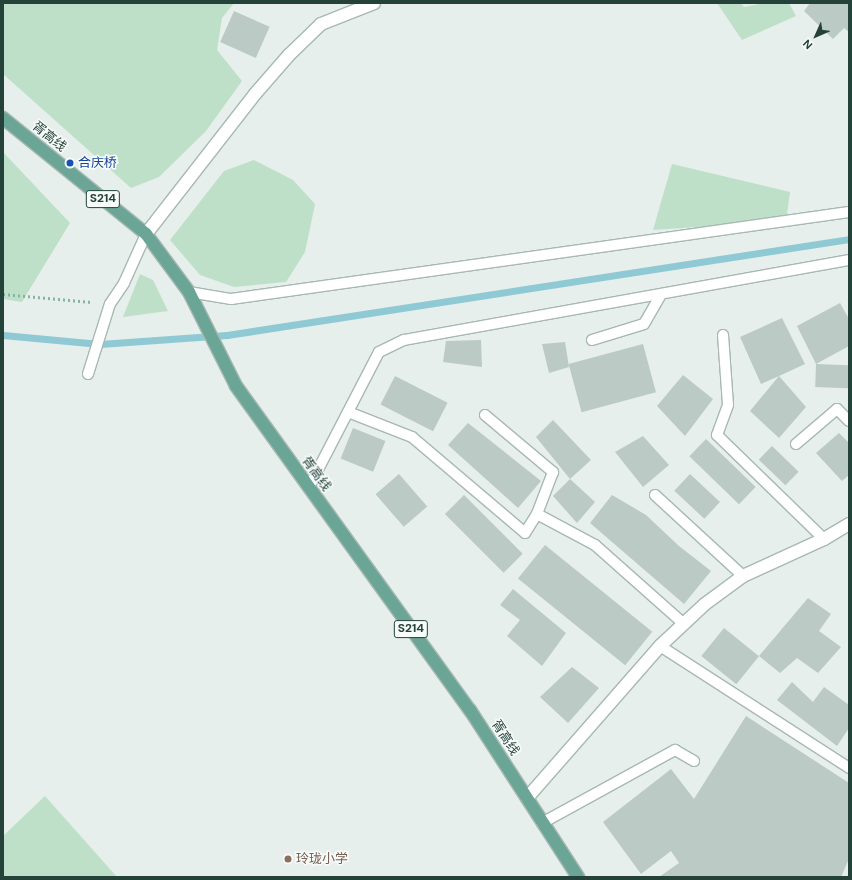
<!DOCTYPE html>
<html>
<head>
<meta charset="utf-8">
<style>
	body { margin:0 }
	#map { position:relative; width:852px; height:880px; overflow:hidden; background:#e6efeb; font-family:"DM Sans","Noto Sans SC",sans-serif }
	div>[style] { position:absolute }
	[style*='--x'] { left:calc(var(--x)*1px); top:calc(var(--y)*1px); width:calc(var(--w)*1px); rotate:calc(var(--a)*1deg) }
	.green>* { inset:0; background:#bfe0c8 }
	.stream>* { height:7px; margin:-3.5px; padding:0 3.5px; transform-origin:3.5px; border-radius:3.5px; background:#8ec9d4 }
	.building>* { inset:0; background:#bbcac4; transform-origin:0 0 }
	.path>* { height:2.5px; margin-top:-1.25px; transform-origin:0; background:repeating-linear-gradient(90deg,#86b3a5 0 2px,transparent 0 5px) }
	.roads { filter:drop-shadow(1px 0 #a8b8b2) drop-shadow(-1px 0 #a8b8b2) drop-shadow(0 1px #a8b8b2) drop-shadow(0 -1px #a8b8b2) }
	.service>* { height:10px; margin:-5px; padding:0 5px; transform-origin:5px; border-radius:5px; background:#fff }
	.minor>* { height:12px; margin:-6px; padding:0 6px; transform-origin:6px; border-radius:6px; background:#fff }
	.primary>* { height:12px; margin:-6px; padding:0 6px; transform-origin:6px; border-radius:6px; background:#6aa596 }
	.dots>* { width:11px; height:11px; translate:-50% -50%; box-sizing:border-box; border:2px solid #f7fbf9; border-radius:50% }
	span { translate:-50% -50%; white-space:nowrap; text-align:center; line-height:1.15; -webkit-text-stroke:3px #f7fbf9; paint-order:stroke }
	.shield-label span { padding:1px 3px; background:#f7fbf9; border:1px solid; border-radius:3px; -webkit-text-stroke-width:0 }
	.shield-label { font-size:12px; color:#24423a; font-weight:700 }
	.street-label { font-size:13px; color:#24423a }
	.transit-label { font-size:13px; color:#164399 }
	.left { translate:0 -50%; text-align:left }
	.education-label { font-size:13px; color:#785e54 }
	.frame { position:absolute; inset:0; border:4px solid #24423a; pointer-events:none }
	.north { position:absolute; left:796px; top:16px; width:40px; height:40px; -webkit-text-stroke:3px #f7fbf9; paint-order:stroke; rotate:225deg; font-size:11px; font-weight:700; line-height:16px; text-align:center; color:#24423a }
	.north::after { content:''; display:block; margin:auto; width:14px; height:18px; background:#24423a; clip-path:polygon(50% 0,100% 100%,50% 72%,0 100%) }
</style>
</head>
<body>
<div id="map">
	<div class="green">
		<div style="clip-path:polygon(3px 3px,234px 3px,222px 18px,217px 50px,242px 81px,206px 131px,159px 177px,131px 188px,3px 74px)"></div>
		<div style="clip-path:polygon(717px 3px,741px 3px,744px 7px,764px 3px,789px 3px,796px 16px,742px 40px)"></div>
		<div style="clip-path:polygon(3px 152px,70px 223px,22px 302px,3px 299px)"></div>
		<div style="clip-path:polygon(254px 160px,293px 180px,315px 204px,305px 252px,286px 282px,234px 287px,200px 275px,170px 240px,224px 171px)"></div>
		<div style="clip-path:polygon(672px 164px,790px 192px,786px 221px,653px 230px)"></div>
		<div style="clip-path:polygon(140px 274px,153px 280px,168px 311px,123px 317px)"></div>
		<div style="clip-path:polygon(45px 796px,117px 877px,3px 877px,3px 836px)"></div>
	</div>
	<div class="stream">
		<div style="--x:3;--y:335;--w:97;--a:5.3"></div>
		<div style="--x:100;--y:344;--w:127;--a:-4.1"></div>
		<div style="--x:227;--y:335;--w:629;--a:-8.77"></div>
	</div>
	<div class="building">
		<div style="clip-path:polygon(810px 3px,849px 3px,849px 32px,844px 28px,833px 39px,804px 11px)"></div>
		<div style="left:234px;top:11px;width:39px;height:34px;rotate:24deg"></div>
		<div style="clip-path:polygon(840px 303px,849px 319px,849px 346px,816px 364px,797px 326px)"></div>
		<div style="clip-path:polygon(782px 318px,805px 364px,779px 376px,806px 407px,779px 438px,750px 411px,779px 376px,761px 384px,740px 337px)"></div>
		<div style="clip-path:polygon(481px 340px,482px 367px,443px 362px,446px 341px)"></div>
		<div style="clip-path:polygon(565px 342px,569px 367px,549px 373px,542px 344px)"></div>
		<div style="left:643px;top:344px;width:50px;height:77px;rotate:75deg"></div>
		<div style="left:816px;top:364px;width:33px;height:23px;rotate:2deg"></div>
		<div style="clip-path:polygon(683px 375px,713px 399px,685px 436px,657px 406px)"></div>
		<div style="left:395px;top:376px;width:59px;height:32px;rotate:27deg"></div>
		<div style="clip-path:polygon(553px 420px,591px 460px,570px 479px,536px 437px)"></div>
		<div style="clip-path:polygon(468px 423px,541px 481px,518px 508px,448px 445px)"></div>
		<div style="left:353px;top:428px;width:35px;height:33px;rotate:22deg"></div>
		<div style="clip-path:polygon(839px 433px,849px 443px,849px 475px,842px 481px,816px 453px)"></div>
		<div style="clip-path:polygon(643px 436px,669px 465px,643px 487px,615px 452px)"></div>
		<div style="left:706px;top:439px;width:69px;height:24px;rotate:44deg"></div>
		<div style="left:772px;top:446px;width:37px;height:19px;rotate:44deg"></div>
		<div style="left:399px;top:474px;width:43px;height:31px;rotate:49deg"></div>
		<div style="left:690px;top:474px;width:41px;height:23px;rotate:43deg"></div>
		<div style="clip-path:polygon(570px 479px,595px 502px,577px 523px,553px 496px)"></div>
		<div style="left:464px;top:495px;width:83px;height:27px;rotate:45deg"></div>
		<div style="clip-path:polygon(612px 495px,646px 515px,679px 546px,711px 571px,684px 604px,590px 523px)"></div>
		<div style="left:545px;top:545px;width:138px;height:43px;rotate:39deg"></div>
		<div style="clip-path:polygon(513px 589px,566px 633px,542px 666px,507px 636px,520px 620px,500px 605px)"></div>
		<div style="clip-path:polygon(808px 598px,831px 614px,819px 631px,841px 647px,818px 673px,797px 658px,780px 673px,759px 656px)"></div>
		<div style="left:724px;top:628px;width:45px;height:36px;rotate:39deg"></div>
		<div style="clip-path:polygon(572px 667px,599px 688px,568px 723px,540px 697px)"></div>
		<div style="clip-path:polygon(792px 682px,813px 702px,824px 687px,849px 705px,849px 728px,837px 746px,777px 700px)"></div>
		<div style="clip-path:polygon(746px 716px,849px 783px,849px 859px,841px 877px,659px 877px,679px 863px,671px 851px,641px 874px,603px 822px,671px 769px,694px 799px)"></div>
	</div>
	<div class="path">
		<div style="--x:3;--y:294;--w:89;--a:5.1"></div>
	</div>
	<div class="roads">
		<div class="service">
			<div style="--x:189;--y:292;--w:43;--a:9.5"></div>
			<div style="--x:231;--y:299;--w:624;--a:-8.01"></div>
			<div style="--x:723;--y:335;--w:70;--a:85.9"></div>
			<div style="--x:728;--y:405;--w:32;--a:110"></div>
			<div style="--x:717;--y:435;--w:149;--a:44.2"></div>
			<div style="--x:592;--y:340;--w:54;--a:-17.1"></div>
			<div style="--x:644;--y:324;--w:34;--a:-60"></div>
			<div style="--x:88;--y:374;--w:73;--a:-72.6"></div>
			<div style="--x:110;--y:304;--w:25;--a:-56"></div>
			<div style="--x:124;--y:283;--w:54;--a:-65.8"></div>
			<div style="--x:348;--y:412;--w:69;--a:21.3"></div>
			<div style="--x:412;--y:437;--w:148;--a:40.3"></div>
			<div style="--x:525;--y:533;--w:22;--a:-58"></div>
			<div style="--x:537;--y:514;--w:66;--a:28.1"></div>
			<div style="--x:595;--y:545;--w:119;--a:41.6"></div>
			<div style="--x:485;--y:415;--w:89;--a:40"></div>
			<div style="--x:553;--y:472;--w:45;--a:110.9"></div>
			<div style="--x:796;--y:444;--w:54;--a:-40.5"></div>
			<div style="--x:837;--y:409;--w:17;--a:45"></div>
			<div style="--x:309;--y:487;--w:152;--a:-62.6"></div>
			<div style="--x:379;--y:352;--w:28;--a:-26"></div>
			<div style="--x:404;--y:340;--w:452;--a:-10.2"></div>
			<div style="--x:655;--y:495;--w:120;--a:42.6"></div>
			<div style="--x:660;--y:646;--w:225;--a:32.8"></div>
			<div style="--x:542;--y:823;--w:152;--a:-28.8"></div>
			<div style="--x:675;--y:750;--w:22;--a:30"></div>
		</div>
		<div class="minor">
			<div style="--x:146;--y:234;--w:177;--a:-52.1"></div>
			<div style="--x:255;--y:94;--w:52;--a:-48.9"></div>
			<div style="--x:289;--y:55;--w:45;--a:-44.1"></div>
			<div style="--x:321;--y:24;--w:57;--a:-21.6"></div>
			<div style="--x:527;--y:798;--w:202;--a:-48.8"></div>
			<div style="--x:660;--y:646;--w:62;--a:-43"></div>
			<div style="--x:705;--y:604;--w:47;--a:-36.4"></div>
			<div style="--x:743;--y:576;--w:89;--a:-24.6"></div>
			<div style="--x:824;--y:539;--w:29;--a:-31"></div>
		</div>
		<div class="primary">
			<div style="--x:3;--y:118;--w:184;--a:39"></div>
			<div style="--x:146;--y:234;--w:72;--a:53.4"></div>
			<div style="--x:189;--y:292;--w:105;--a:63.4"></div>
			<div style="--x:236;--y:386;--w:400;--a:54.2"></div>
			<div style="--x:470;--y:710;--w:199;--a:57.1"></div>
		</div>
	</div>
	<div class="dots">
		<div style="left:70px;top:163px;background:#1a4fb4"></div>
		<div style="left:288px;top:859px;background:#8d6e63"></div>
	</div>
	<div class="shield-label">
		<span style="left:103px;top:199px">S214</span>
		<span style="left:411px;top:629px">S214</span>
	</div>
	<div class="street-label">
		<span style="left:49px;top:137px;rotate:39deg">胥高线</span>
		<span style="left:316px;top:474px;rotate:54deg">胥高线</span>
		<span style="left:505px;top:738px;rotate:57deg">胥高线</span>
	</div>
	<div class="transit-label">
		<span class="left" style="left:78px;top:163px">合庆桥</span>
	</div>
	<div class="education-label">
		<span class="left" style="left:296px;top:859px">玲珑小学</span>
	</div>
	<div class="frame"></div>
	<div class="north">N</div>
</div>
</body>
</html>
